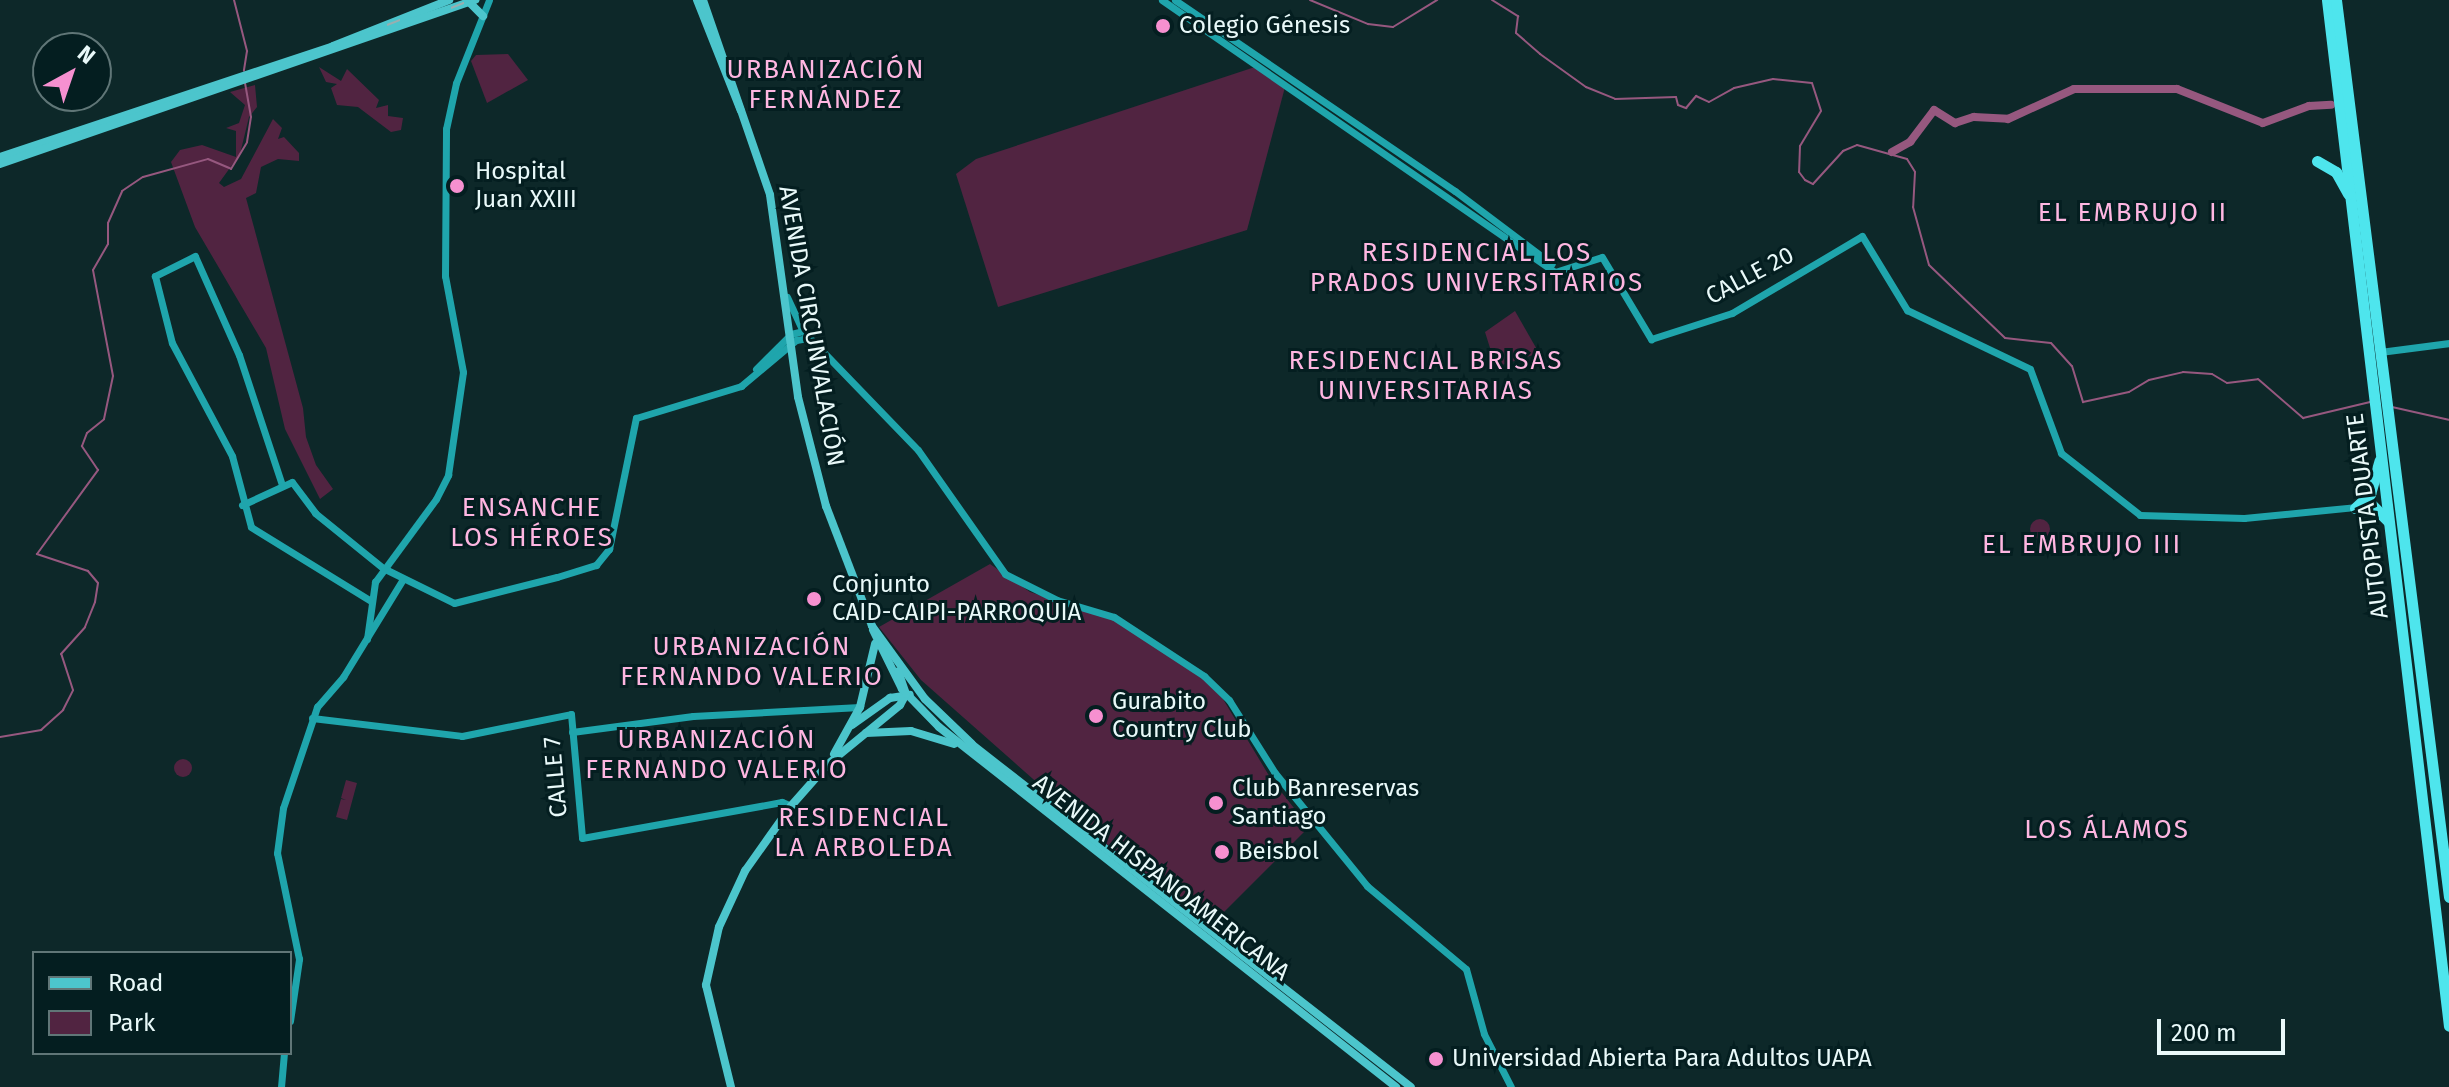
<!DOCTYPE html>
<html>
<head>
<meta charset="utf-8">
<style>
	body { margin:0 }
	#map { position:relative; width:2449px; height:1087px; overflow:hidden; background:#0d2829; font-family:"Fira Sans",sans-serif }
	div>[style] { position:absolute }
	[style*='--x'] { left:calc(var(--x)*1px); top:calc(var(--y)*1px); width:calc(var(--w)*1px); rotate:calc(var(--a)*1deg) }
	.green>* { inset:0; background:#512441 }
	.round { border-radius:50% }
	.stream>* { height:2px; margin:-1px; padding:0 1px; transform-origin:1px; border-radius:1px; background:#96587f }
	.river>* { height:8px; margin:-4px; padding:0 4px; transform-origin:4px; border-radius:4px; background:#96587f }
	.secondary>* { height:7px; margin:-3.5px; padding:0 3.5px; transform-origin:3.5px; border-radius:3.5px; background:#1fa5ac }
	.primary>* { height:8px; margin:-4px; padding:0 4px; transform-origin:4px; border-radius:4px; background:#4cc5cc }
	.highway>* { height:11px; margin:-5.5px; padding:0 5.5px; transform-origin:5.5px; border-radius:5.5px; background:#4ee5ed }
	.rail>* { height:2px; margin-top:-1px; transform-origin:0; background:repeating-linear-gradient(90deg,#9aaeaf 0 14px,transparent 0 28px) }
	.dots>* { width:22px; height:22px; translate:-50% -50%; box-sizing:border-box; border:4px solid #041e20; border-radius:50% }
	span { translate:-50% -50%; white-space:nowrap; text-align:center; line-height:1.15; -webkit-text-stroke:6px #041e20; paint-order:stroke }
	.poi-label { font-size:24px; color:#e9f9f9 }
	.left { translate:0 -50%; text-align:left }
	.street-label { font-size:24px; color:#e9f9f9 }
	.neighbourhood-label { font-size:26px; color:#feb6e1; letter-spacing:2px }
	.legend { position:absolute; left:32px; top:951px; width:260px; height:104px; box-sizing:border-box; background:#041e20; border:2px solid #607677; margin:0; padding:10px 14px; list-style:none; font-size:24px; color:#e9f9f9 }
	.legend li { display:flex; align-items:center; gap:16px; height:40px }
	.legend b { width:40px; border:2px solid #607677 }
	.north { position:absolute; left:32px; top:32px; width:80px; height:80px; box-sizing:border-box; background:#041e20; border:2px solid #607677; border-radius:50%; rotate:40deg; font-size:22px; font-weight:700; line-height:32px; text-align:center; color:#e9f9f9 }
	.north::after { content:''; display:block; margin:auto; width:28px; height:36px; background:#f690d0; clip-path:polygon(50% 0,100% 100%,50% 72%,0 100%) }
	.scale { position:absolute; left:2157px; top:1019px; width:128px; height:36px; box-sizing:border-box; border:4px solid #e9f9f9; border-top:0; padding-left:10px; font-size:24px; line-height:28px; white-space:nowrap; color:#e9f9f9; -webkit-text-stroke:6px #041e20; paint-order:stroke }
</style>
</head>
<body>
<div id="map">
	<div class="green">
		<div style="clip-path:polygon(508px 54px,528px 80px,487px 103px,471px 61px,476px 55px)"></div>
		<div style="clip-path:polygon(319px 67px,341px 81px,347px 69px,379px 100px,376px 108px,388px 105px,388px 116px,403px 118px,401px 130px,391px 132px,358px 107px,337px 105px,331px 88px,337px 84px,326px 82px)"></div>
		<div style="clip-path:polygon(1255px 67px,1285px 87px,1247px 230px,998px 307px,956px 174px,976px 159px)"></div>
		<div style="clip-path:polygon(255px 85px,257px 107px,249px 117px,240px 154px,219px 183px,224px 187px,241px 179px,273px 119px,282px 128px,278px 139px,284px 137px,299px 153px,299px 161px,278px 159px,261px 167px,256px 193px,246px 198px,303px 408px,306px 437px,316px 465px,333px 489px,320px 499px,285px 429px,266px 348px,195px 227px,171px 162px,180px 150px,202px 145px,236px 157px,236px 131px,226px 128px,239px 123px,245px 105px,230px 92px)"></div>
		<div style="clip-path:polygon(1515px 311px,1539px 353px,1496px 367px,1485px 332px)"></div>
		<div class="round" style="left:2030px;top:519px;width:20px;height:20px"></div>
		<div style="clip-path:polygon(990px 564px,1030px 592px,1114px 619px,1203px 679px,1223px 699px,1271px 779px,1309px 827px,1213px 923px,1109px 846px,921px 680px,879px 627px)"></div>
		<div class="round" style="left:174px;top:759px;width:18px;height:18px"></div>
		<div style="clip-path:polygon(346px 780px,357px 783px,347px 820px,336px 817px,341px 799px,346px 800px,341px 798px)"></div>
	</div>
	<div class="stream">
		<div style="--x:234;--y:0;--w:53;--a:75.7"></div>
		<div style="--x:247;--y:51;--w:20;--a:99"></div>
		<div style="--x:1310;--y:0;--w:63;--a:22.5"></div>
		<div style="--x:1368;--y:24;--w:25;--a:7"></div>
		<div style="--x:1393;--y:27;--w:52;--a:-31.5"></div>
		<div style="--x:1492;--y:0;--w:31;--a:32"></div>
		<div style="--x:1518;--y:16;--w:17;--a:97"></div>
		<div style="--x:1516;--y:33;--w:32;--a:41"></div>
		<div style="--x:1540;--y:54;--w:57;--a:35.7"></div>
		<div style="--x:1586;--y:87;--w:31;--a:22"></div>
		<div style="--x:1615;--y:99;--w:61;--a:-1.9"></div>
		<div style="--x:1676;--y:97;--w:8;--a:76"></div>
		<div style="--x:1678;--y:105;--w:9;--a:21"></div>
		<div style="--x:1686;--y:108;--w:16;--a:-50"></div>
		<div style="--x:1696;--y:96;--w:14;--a:25"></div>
		<div style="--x:1709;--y:102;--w:29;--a:-29"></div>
		<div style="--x:1734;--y:88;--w:40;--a:-13"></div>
		<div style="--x:1773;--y:79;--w:39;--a:6"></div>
		<div style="--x:1812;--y:83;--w:29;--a:72"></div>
		<div style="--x:1821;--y:111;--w:41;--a:121"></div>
		<div style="--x:1800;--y:146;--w:26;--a:92"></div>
		<div style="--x:1799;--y:172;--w:10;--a:53"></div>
		<div style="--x:1805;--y:180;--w:9;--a:27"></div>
		<div style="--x:1813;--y:184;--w:45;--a:-47.7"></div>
		<div style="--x:1843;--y:151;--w:15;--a:-23"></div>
		<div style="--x:1857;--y:145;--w:52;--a:15.6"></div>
		<div style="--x:1907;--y:159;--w:15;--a:58"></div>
		<div style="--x:1915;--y:172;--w:35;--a:93"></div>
		<div style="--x:1913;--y:207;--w:60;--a:74.6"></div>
		<div style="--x:1929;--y:265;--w:105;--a:43.8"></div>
		<div style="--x:2005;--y:338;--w:46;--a:6.2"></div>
		<div style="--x:2051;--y:343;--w:31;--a:48"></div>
		<div style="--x:2072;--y:366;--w:38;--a:73"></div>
		<div style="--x:2083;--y:402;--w:47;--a:-12.3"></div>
		<div style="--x:2129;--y:392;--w:23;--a:-31"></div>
		<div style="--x:2149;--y:380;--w:35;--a:-13"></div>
		<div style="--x:2183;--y:372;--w:29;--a:4"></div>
		<div style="--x:2212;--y:374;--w:17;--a:31"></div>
		<div style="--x:2227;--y:383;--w:31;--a:-7"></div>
		<div style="--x:2258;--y:379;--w:60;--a:40.9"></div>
		<div style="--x:2303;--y:418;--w:69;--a:-13.4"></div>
		<div style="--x:2392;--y:407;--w:58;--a:12.8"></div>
		<div style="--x:0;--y:737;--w:42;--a:-9.7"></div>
		<div style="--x:41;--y:730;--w:30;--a:-42"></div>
		<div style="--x:63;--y:710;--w:22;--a:-63"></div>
		<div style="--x:73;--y:690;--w:38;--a:-108"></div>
		<div style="--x:61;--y:654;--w:36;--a:-48"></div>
		<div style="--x:85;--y:627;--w:27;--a:-68"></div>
		<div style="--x:95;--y:602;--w:19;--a:-81"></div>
		<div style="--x:98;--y:583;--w:16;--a:-130"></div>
		<div style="--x:88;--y:571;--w:54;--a:-161.6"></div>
		<div style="--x:37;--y:554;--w:104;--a:-54"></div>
		<div style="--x:98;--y:470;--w:29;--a:-124"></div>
		<div style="--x:82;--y:446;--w:14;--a:-69"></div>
		<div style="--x:87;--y:433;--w:22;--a:-39"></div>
		<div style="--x:104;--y:419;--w:44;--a:-78.2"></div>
		<div style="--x:113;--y:376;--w:108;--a:-100.7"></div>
		<div style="--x:93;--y:270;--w:30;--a:-60"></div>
		<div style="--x:108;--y:244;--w:21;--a:-90"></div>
		<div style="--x:108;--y:223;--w:35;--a:-66"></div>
		<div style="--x:122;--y:191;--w:25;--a:-34"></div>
		<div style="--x:143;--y:177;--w:67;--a:-15.5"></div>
		<div style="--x:208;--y:159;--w:25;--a:23"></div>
		<div style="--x:231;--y:169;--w:31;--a:-59"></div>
		<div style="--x:247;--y:142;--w:25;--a:-81"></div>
		<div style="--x:251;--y:117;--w:36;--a:-100"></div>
	</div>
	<div class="river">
		<div style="--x:1892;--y:152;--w:21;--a:-29"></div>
		<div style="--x:1910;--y:142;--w:40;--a:-53"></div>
		<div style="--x:1934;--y:110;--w:25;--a:32"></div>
		<div style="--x:1955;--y:123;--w:20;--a:-18"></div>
		<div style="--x:1974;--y:117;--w:34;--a:3"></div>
		<div style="--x:2008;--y:119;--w:72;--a:-24.4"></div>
		<div style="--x:2074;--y:89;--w:103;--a:0"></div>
		<div style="--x:2177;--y:89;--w:92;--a:21.6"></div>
		<div style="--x:2263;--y:123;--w:49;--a:-20.3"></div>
		<div style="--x:2309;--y:106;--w:22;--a:-3"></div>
	</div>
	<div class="secondary">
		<div style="--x:1162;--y:0;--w:478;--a:34.7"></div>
		<div style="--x:1555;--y:272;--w:49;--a:-17.7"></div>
		<div style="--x:1602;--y:257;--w:96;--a:59.1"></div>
		<div style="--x:1651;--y:339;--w:85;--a:-17.8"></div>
		<div style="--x:1732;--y:313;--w:151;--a:-30.6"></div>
		<div style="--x:1862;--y:236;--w:87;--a:58.7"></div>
		<div style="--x:1907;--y:310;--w:136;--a:25.6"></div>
		<div style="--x:2030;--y:369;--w:90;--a:69.7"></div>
		<div style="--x:2061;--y:453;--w:100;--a:38.1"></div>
		<div style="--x:2140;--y:515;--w:104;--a:1.7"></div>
		<div style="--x:2244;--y:518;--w:114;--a:-5.6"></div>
		<div style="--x:1175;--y:0;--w:339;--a:34.3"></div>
		<div style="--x:1455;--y:191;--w:121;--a:37"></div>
		<div style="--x:787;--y:297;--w:38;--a:65"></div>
		<div style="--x:803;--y:331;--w:165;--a:46"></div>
		<div style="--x:918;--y:450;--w:151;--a:54.9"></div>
		<div style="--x:1005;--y:574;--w:58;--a:26.6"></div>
		<div style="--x:1057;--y:600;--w:59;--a:16.6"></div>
		<div style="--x:1114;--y:617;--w:108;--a:33.2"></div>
		<div style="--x:1204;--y:676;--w:35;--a:44"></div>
		<div style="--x:1229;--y:700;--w:86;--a:57.8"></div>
		<div style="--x:1275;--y:773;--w:146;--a:50.8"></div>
		<div style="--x:1367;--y:886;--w:129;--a:40"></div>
		<div style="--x:1466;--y:969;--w:67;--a:74.5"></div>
		<div style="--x:1484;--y:1034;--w:59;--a:63"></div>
		<div style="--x:2380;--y:352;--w:70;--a:-7.4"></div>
		<div style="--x:756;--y:369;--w:49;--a:-45"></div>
		<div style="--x:791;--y:334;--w:12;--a:-14"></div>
		<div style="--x:282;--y:485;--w:137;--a:-108.3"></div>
		<div style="--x:239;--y:355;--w:108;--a:-114"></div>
		<div style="--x:195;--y:256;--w:45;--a:153.4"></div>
		<div style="--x:155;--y:276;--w:69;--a:75.8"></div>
		<div style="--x:172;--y:343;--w:128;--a:62"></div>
		<div style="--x:232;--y:456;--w:73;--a:75"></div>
		<div style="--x:251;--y:527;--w:141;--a:31.7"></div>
		<div style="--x:242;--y:505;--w:55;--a:-24.7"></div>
		<div style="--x:292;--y:482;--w:39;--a:53"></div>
		<div style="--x:315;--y:513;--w:87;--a:39"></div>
		<div style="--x:383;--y:568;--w:79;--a:26.2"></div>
		<div style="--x:454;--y:603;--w:106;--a:-14.2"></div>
		<div style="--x:557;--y:577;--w:41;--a:-17.1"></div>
		<div style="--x:596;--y:565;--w:21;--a:-51"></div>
		<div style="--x:609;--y:549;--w:134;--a:-78.4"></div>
		<div style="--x:636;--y:418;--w:110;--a:-16.9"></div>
		<div style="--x:741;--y:386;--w:72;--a:-39.9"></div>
		<div style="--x:796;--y:340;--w:12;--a:-9"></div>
		<div style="--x:367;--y:639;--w:58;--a:-82"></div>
		<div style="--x:375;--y:582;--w:103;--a:-53.7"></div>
		<div style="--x:436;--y:499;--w:27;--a:-63"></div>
		<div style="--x:448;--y:475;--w:104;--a:-81.7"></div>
		<div style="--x:463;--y:372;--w:98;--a:-100.6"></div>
		<div style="--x:445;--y:276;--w:147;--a:-89.6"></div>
		<div style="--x:446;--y:129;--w:47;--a:-77.7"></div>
		<div style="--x:456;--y:83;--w:89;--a:-68.3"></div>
		<div style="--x:312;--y:718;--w:151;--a:6.8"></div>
		<div style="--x:462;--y:736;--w:111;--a:-11.4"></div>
		<div style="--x:571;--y:714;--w:124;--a:84.9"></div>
		<div style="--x:582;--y:838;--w:203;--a:-10.2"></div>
		<div style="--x:782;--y:802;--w:10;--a:24"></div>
		<div style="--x:572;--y:732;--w:122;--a:-7.5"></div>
		<div style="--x:693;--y:716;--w:167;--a:-3.1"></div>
		<div style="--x:290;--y:1021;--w:63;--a:-81.7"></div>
		<div style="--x:299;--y:959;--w:108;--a:-101.7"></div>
		<div style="--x:277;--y:853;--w:45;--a:-82.4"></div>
		<div style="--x:283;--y:808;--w:107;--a:-71.4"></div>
		<div style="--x:317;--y:707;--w:40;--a:-49"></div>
		<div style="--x:343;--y:677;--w:115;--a:-58.5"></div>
		<div style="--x:281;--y:1087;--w:34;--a:-85"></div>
	</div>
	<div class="primary">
		<div style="--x:697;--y:0;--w:119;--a:68.4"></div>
		<div style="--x:703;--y:0;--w:206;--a:71"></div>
		<div style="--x:770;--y:195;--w:204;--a:82.1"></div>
		<div style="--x:798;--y:397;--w:113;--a:75.6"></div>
		<div style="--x:826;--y:506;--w:129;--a:69"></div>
		<div style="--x:872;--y:626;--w:90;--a:54"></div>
		<div style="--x:925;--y:699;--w:65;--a:43.8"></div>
		<div style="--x:469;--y:2;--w:20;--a:45"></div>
		<div style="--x:0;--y:157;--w:351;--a:-18.4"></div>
		<div style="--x:333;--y:46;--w:125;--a:-21.6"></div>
		<div style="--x:0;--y:164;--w:503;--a:-19.05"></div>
		<div style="--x:873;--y:630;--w:66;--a:63.8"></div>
		<div style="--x:902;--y:689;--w:53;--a:45.8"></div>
		<div style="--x:939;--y:727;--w:582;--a:38.23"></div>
		<div style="--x:852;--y:725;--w:47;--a:-35.4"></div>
		<div style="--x:890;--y:698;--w:20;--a:-9"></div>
		<div style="--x:866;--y:733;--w:45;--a:-2.5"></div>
		<div style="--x:911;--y:731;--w:45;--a:16.8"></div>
		<div style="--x:970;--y:743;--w:559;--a:37.96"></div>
		<div style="--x:834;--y:754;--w:54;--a:-61"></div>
		<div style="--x:860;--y:707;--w:65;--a:-76.6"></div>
		<div style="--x:731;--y:1087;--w:105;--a:-103.8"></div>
		<div style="--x:706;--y:985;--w:59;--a:-77.4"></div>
		<div style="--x:719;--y:927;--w:62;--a:-65.1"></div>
		<div style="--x:745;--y:871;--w:80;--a:-54.7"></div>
		<div style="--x:791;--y:806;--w:56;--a:-48.6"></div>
		<div style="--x:828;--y:764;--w:93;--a:-39.3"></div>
		<div style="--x:900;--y:705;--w:13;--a:-61"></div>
		<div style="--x:906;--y:694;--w:24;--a:-109"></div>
	</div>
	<div class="highway">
		<div style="--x:2327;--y:0;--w:1033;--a:83.22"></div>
		<div style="--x:2336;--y:0;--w:904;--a:82.82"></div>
		<div style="--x:2317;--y:161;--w:22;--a:30"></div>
		<div style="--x:2336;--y:172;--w:25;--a:61"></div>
		<div style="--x:2369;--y:502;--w:27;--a:45"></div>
		<div style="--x:2355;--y:508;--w:21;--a:-43"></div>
		<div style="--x:2370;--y:494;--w:35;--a:-74"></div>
	</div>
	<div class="rail">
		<div style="--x:451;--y:8;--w:22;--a:-22"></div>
		<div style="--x:387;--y:25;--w:17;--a:-21"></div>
	</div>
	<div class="dots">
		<div style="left:1163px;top:26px;background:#f690d0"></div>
		<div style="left:457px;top:186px;background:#f690d0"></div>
		<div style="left:814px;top:599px;background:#f690d0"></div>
		<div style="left:1096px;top:716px;background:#f690d0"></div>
		<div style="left:1216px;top:803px;background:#f690d0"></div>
		<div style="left:1222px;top:852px;background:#f690d0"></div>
		<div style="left:1436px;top:1059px;background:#f690d0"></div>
	</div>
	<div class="poi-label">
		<span class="left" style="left:1179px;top:26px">Colegio Génesis</span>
		<span class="left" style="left:475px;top:186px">Hospital<br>Juan XXIII</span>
		<span class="left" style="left:832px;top:599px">Conjunto<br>CAID-CAIPI-PARROQUIA</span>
		<span class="left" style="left:1112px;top:716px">Gurabito<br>Country Club</span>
		<span class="left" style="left:1232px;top:803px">Club Banreservas<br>Santiago</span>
		<span class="left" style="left:1238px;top:852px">Beisbol</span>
		<span class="left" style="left:1452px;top:1059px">Universidad Abierta Para Adultos UAPA</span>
	</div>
	<div class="street-label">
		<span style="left:1750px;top:276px;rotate:-28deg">CALLE 20</span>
		<span style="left:811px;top:326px;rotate:80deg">AVENIDA CIRCUNVALACIÓN</span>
		<span style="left:2368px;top:516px;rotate:-97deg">AUTOPISTA DUARTE</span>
		<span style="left:556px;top:777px;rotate:-95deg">CALLE 7</span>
		<span style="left:1161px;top:878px;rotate:38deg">AVENIDA HISPANOAMERICANA</span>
	</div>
	<div class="neighbourhood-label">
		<span style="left:826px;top:85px">URBANIZACIÓN<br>FERNÁNDEZ</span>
		<span style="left:2133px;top:213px">EL EMBRUJO II</span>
		<span style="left:1477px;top:268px">RESIDENCIAL LOS<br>PRADOS UNIVERSITARIOS</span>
		<span style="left:1426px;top:376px">RESIDENCIAL BRISAS<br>UNIVERSITARIAS</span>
		<span style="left:532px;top:523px">ENSANCHE<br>LOS HÉROES</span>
		<span style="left:2082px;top:545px">EL EMBRUJO III</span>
		<span style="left:752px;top:662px">URBANIZACIÓN<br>FERNANDO VALERIO</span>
		<span style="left:717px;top:755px">URBANIZACIÓN<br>FERNANDO VALERIO</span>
		<span style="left:864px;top:833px">RESIDENCIAL<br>LA ARBOLEDA</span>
		<span style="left:2107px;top:830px">LOS ÁLAMOS</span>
	</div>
	<ul class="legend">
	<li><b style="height:10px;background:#4cc5cc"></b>Road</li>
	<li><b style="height:22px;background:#512441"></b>Park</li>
	</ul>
	<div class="north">N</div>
	<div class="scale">200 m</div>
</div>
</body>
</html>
